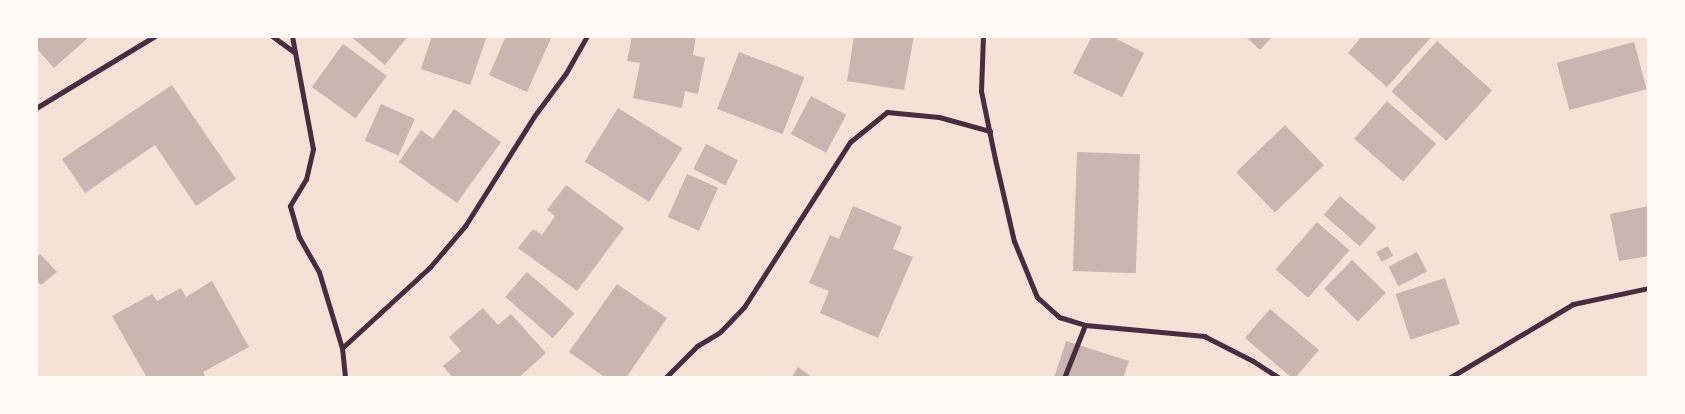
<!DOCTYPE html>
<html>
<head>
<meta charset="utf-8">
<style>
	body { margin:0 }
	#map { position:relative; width:1685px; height:414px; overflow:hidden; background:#f7e1d7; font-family:Helvetica,sans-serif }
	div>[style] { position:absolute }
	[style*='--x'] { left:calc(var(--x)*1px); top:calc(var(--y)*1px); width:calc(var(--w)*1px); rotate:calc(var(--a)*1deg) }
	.building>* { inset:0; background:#ccb4b1; transform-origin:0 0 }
	.minor>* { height:5px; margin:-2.5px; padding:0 2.5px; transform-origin:2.5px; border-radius:2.5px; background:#4a2c40 }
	span { translate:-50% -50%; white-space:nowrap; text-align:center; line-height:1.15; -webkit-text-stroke:5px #fffaf5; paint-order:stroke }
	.frame { position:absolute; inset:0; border:38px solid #fffaf5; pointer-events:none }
</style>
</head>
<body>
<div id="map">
	<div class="building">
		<div style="clip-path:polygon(36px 36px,90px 36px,54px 68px,36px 48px)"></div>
		<div style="clip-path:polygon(350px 36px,408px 36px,385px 65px)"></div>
		<div style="clip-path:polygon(432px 36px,487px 36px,470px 85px,421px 69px)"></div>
		<div style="clip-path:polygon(506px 36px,552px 36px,527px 92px,489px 75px)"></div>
		<div style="clip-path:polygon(632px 36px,696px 36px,693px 55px,705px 58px,698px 94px,685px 91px,682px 108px,633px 98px,640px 63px,627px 61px)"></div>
		<div style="clip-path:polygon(854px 36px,914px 36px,904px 90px,847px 81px)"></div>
		<div style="clip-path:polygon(1092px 36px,1111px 36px,1144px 53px,1122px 97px,1073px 73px)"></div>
		<div style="clip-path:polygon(1245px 36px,1273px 36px,1260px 50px)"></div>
		<div style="clip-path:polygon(1362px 36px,1432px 36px,1387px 87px,1348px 53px)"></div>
		<div style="left:1437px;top:41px;width:74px;height:68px;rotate:42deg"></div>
		<div style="left:1634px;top:42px;width:49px;height:80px;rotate:75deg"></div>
		<div style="left:343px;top:44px;width:54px;height:53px;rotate:36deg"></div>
		<div style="left:739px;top:52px;width:70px;height:61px;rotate:21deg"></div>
		<div style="clip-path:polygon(172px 85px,236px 179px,196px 206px,155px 145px,85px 193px,62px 159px)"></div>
		<div style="left:811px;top:96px;width:40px;height:43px;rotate:28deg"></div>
		<div style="left:1387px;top:101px;width:65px;height:50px;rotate:41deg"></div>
		<div style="left:381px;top:104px;width:37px;height:40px;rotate:24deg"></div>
		<div style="left:618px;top:108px;width:76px;height:63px;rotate:32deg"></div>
		<div style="clip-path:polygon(454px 109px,501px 142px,457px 203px,399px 162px,421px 130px,433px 139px)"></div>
		<div style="left:1285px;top:125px;width:56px;height:68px;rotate:46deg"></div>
		<div style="left:706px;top:144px;width:36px;height:28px;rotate:27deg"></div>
		<div style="left:1077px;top:152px;width:63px;height:119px;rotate:2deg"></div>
		<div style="left:687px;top:174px;width:34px;height:47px;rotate:24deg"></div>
		<div style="clip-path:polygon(566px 185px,624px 228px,577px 291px,518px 248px,533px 229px,542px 235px,555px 216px,547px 210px)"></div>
		<div style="left:1340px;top:196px;width:48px;height:25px;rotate:41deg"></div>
		<div style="clip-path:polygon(853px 206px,902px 227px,893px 249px,913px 257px,878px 338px,820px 313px,829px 291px,809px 283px,830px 235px,839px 239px)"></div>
		<div style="clip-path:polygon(1649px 206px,1649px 256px,1619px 261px,1610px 214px)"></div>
		<div style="left:1317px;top:222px;width:43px;height:63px;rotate:41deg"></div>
		<div style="left:1388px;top:246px;width:11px;height:13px;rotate:63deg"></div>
		<div style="left:1417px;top:252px;width:22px;height:32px;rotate:63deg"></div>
		<div style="clip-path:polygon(40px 254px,57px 272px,41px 285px,36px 280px,36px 258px)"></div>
		<div style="left:1352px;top:260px;width:47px;height:40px;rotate:44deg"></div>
		<div style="left:527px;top:272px;width:63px;height:33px;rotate:41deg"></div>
		<div style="left:1445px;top:278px;width:48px;height:52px;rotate:72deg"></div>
		<div style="clip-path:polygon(212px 281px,249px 347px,203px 372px,206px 378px,147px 378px,112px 316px,152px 294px,157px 301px,181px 288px,186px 297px)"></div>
		<div style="clip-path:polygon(617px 284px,667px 318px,626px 378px,606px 378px,569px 352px)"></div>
		<div style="clip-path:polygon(483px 308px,498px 325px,511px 314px,546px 353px,518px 378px,453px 378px,443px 366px,461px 351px,449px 337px)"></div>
		<div style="clip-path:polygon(1270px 309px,1319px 350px,1295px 378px,1292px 378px,1245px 338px)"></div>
		<div style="clip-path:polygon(1066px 341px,1129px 361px,1123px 378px,1054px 378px)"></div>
		<div style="clip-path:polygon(798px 367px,813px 378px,791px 378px)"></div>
	</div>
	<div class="minor">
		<div style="--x:272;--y:36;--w:27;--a:36"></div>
		<div style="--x:292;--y:36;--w:115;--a:79.5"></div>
		<div style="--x:313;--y:149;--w:31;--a:103"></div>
		<div style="--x:306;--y:179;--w:31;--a:121"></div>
		<div style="--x:290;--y:206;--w:32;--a:74"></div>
		<div style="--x:299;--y:237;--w:40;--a:60.3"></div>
		<div style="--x:319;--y:272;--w:79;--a:73.2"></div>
		<div style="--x:342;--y:348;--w:30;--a:84"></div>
		<div style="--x:983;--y:36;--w:55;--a:92.1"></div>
		<div style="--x:981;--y:91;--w:69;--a:78.4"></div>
		<div style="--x:995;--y:159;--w:84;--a:77"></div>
		<div style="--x:1014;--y:241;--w:61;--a:67.7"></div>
		<div style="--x:1037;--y:297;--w:30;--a:42"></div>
		<div style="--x:1059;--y:317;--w:27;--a:17"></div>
		<div style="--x:1085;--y:325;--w:120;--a:5.3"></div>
		<div style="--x:1204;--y:336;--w:55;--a:27"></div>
		<div style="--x:1253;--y:361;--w:31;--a:33"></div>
		<div style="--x:36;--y:108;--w:139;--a:-31.2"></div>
		<div style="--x:342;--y:348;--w:120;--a:-42.6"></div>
		<div style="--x:430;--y:267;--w:54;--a:-49.5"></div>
		<div style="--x:465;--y:226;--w:131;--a:-57.8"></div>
		<div style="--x:535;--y:115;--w:52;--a:-53.6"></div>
		<div style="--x:566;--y:73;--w:43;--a:-60.4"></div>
		<div style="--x:665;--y:378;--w:45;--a:-45"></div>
		<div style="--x:697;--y:346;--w:27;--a:-31"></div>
		<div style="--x:720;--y:332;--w:35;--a:-46"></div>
		<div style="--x:744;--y:307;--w:196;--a:-57.3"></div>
		<div style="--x:850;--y:142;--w:48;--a:-39"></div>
		<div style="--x:887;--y:112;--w:52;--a:5.5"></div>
		<div style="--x:939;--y:117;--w:53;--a:15.4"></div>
		<div style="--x:1064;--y:378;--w:57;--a:-68.4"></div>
		<div style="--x:1449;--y:378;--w:144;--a:-30.8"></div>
		<div style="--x:1573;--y:304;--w:78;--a:-11.9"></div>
	</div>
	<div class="frame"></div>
</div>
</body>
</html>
